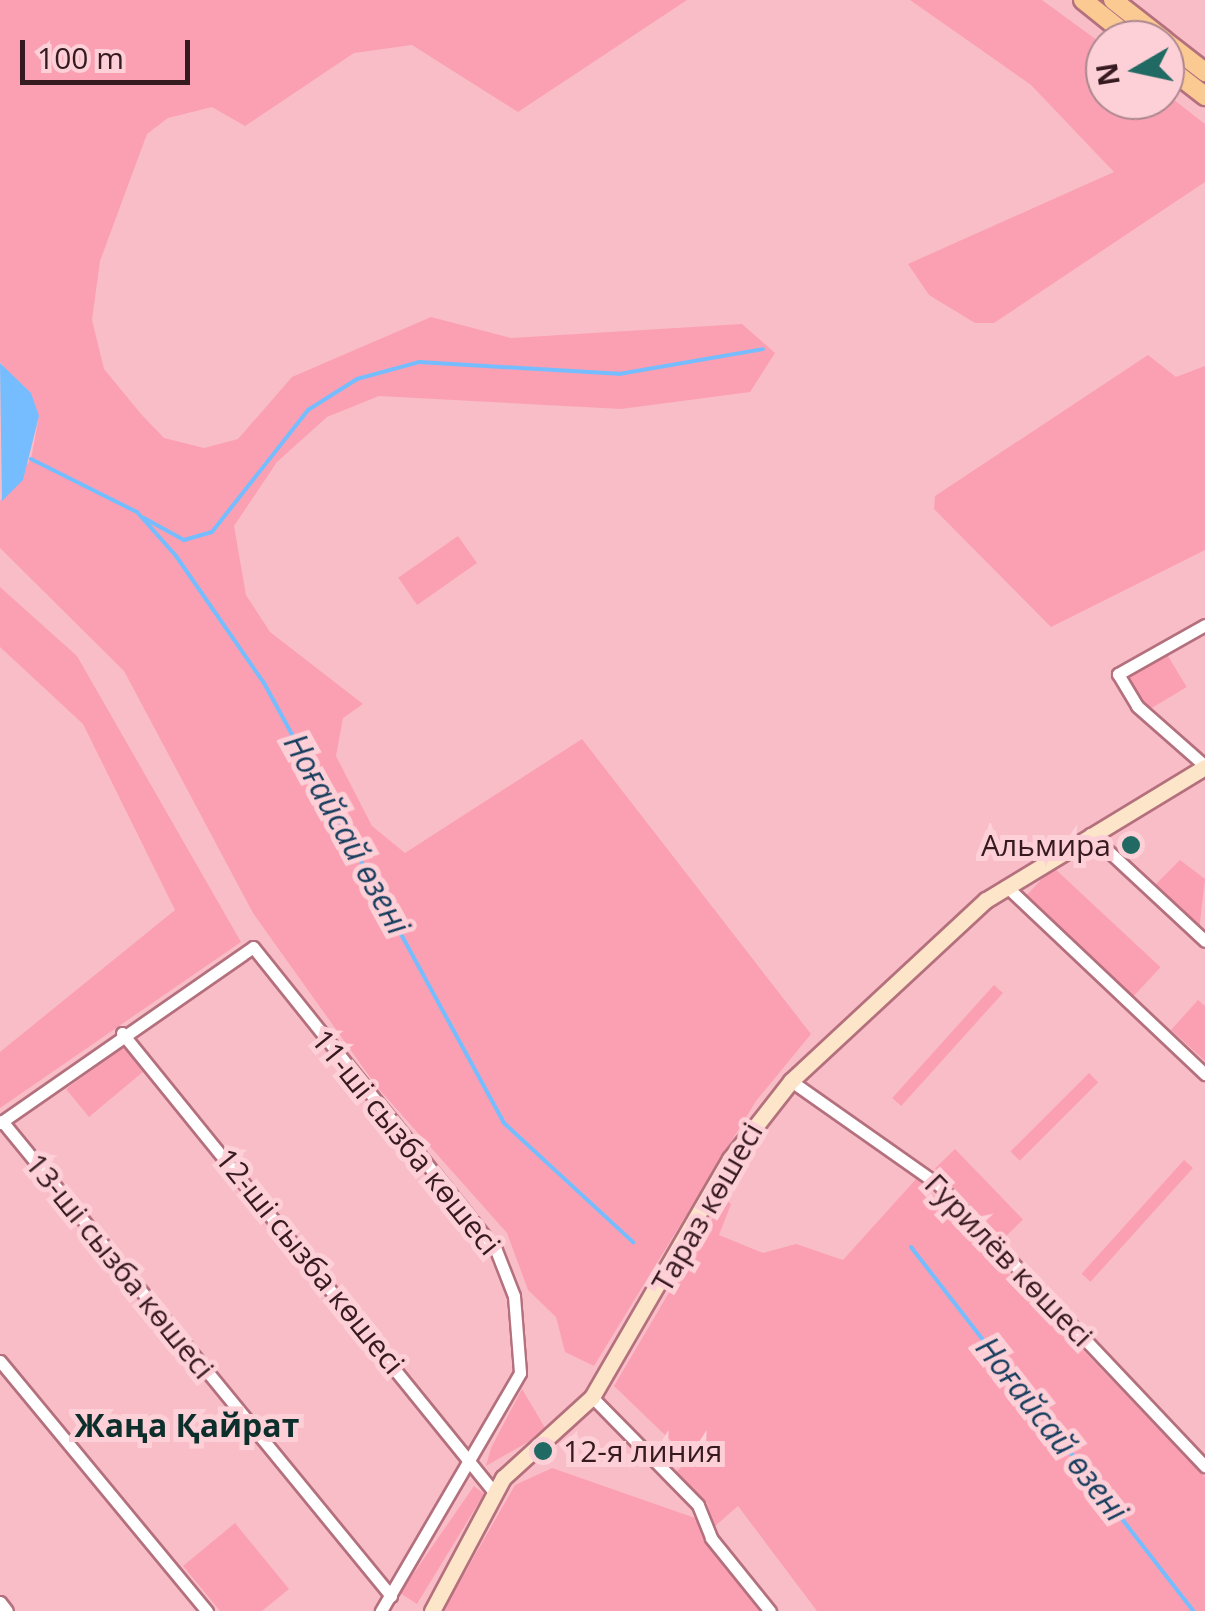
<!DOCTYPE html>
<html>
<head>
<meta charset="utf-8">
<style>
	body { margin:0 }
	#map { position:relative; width:1205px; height:1611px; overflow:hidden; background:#f9bdc8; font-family:"Open Sans",sans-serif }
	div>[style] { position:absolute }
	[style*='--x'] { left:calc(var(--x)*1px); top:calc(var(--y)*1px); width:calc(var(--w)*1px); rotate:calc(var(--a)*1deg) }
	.green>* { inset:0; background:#fba0b2; transform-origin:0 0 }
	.water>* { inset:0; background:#75bdfe }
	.stream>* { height:4px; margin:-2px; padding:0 2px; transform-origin:2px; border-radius:2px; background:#75bdfe }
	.roads { filter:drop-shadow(2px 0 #b4707d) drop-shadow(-2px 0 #b4707d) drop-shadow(0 2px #b4707d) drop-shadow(0 -2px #b4707d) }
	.street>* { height:11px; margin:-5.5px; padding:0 5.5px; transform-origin:5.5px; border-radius:5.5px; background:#fff }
	.secondary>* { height:15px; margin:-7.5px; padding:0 7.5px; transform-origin:7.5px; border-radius:7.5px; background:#fde5c9 }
	.primary>* { height:18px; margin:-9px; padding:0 9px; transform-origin:9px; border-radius:9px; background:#fbca92 }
	.dots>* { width:28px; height:28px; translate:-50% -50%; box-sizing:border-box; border:5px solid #fdcfd7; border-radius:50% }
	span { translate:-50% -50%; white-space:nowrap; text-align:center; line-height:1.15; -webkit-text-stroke:10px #fdcfd7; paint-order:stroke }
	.poi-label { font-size:30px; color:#361a20 }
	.right { translate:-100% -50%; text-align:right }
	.left { translate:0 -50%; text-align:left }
	.street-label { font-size:30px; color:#361a20 }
	.water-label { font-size:32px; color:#173e5e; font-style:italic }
	.neighbourhood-label { font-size:32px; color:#0c2f2c; font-weight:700 }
	.north { position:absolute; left:1085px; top:20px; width:100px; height:100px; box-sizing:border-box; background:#fdcfd7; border:2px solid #ad878e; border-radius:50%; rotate:261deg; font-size:28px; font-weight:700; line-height:40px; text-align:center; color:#361a20 }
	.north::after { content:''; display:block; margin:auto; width:35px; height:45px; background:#206a63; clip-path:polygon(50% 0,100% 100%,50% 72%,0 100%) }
	.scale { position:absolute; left:20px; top:40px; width:170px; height:45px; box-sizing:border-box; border:5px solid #361a20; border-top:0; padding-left:12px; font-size:30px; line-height:35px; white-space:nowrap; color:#361a20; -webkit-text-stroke:8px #fdcfd7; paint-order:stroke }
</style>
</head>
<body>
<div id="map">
	<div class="green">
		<div style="clip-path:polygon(0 0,687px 0,518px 112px,412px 45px,354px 53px,245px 126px,212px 107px,168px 118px,147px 134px,100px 261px,92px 320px,104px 369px,141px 414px,164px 438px,204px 448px,238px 439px,292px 377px,431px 317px,511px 338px,742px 324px,775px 353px,750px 392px,621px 409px,379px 396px,327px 417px,277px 462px,234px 526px,246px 595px,270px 632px,363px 704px,343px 718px,336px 756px,372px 826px,405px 853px,582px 739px,811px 1034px,756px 1101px,594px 1366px,565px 1352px,556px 1317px,528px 1290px,507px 1233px,377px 1087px,253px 913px,124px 671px,0 548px,0 501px,31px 459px,39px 416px,0 362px)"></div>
		<div style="clip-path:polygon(910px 0,1042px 0,1105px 46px,1105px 100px,1165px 93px,1205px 124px,1205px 182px,994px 323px,975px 323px,929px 295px,908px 264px,1114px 172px,1031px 85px)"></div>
		<div style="clip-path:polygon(1148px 355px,1176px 377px,1205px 366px,1205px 550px,1051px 627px,934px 509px,935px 496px)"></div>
		<div style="left:458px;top:536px;width:33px;height:73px;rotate:55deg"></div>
		<div style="clip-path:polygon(0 587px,77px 656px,241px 942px,0 1108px,0 1052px,175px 910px,83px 724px,0 647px)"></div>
		<div style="left:1165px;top:651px;width:42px;height:45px;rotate:59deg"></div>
		<div style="clip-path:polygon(1180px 860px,1205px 879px,1199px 931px,1152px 888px)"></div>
		<div style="left:1053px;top:867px;width:147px;height:43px;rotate:43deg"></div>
		<div style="left:994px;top:985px;width:12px;height:152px;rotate:42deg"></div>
		<div style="clip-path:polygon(1198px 1000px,1205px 1006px,1205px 1061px,1171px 1030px)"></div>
		<div style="clip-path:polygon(124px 1047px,144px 1071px,89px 1117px,66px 1089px)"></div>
		<div style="left:1089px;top:1073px;width:13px;height:111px;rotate:45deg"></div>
		<div style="left:955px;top:1149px;width:98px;height:28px;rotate:46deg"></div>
		<div style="left:1184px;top:1160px;width:12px;height:153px;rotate:42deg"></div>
		<div style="clip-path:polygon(917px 1178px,1205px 1477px,1205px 1611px,817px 1611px,738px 1506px,714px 1527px,707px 1503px,676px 1472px,690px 1459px,614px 1386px,724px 1199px,731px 1204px,719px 1235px,763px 1253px,796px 1244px,843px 1260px)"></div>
		<div style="clip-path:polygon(522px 1389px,547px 1431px,486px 1466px,491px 1448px)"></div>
		<div style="clip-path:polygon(552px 1468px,698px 1519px,708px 1547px,760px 1611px,443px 1611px,515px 1485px)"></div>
		<div style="clip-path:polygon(474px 1486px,484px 1494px,417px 1604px,400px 1593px)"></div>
		<div style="clip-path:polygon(235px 1523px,289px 1589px,262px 1611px,220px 1611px,183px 1566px)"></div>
	</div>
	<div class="water">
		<div style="clip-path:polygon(0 363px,31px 393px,39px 416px,23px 480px,2px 501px)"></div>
	</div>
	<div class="stream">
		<div style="--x:31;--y:459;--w:119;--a:26.6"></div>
		<div style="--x:137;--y:512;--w:59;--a:48.4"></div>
		<div style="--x:176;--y:556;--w:155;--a:55.3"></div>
		<div style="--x:264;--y:683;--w:501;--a:61.39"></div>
		<div style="--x:504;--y:1123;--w:176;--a:42.7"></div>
		<div style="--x:144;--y:518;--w:46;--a:28.8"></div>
		<div style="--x:184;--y:540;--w:29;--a:-16"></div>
		<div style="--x:212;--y:532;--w:155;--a:-51.8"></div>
		<div style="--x:308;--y:410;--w:58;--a:-32.3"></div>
		<div style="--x:357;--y:379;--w:64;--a:-15.3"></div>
		<div style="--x:419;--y:362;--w:200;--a:3.4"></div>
		<div style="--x:619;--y:374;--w:146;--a:-9.8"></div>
		<div style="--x:911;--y:1247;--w:460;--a:52.2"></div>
	</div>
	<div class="roads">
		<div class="street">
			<div style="--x:1205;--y:625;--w:100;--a:150.6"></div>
			<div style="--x:1118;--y:674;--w:37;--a:59"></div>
			<div style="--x:1137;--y:706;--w:91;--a:41.4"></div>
			<div style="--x:1090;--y:834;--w:157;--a:42.9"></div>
			<div style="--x:1006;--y:886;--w:274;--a:43.4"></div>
			<div style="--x:122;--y:1033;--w:591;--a:50.98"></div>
			<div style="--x:791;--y:1081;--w:181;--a:35.1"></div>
			<div style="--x:939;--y:1185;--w:387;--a:46.6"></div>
			<div style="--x:2;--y:1121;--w:614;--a:50.68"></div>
			<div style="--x:0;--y:1123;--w:308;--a:-34.8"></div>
			<div style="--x:253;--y:947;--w:388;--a:51.3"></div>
			<div style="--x:496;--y:1250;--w:49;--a:68.6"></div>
			<div style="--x:514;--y:1296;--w:77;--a:85.5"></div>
			<div style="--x:520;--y:1373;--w:276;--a:120.3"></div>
			<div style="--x:0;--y:1361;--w:325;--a:50.4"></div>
			<div style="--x:592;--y:1397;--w:151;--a:45.5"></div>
			<div style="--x:698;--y:1505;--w:35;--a:68"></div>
			<div style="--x:711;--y:1538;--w:94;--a:51.1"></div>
			<div style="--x:0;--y:1602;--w:11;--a:52"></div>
		</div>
		<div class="secondary">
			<div style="--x:432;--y:1611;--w:151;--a:-61.9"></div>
			<div style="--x:503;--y:1478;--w:120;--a:-42.3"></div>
			<div style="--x:592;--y:1397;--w:275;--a:-59.9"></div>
			<div style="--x:730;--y:1159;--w:99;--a:-52"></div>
			<div style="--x:791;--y:1081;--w:266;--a:-42.9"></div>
			<div style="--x:986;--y:900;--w:256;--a:-31.3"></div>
		</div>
		<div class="primary">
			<div style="--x:1083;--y:0;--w:64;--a:38.7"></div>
			<div style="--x:1113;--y:0;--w:65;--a:38.1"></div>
			<div style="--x:1165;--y:41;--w:51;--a:37.8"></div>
			<div style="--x:1165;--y:65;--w:51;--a:37.8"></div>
		</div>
	</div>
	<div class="dots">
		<div style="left:1131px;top:845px;background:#206a63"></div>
		<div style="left:543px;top:1451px;background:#206a63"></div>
	</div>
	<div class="poi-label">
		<span class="right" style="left:1111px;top:845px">Альмира</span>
		<span class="left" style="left:563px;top:1451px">12-я линия</span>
	</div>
	<div class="street-label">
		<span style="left:406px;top:1142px;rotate:51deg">11-ші сызба көшесі</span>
		<span style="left:707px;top:1207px;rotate:-60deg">Тараз көшесі</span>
		<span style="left:1009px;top:1260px;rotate:46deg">Гурилёв көшесі</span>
		<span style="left:310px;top:1261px;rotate:51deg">12-ші сызба көшесі</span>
		<span style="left:120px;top:1266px;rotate:51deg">13-ші сызба көшесі</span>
	</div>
	<div class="water-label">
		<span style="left:347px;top:834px;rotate:61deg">Ноғайсай өзені</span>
		<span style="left:1052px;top:1429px;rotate:52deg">Ноғайсай өзені</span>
	</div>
	<div class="neighbourhood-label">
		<span style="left:187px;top:1425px">Жаңа Қайрат</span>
	</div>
	<div class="north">N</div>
	<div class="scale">100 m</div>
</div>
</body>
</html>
